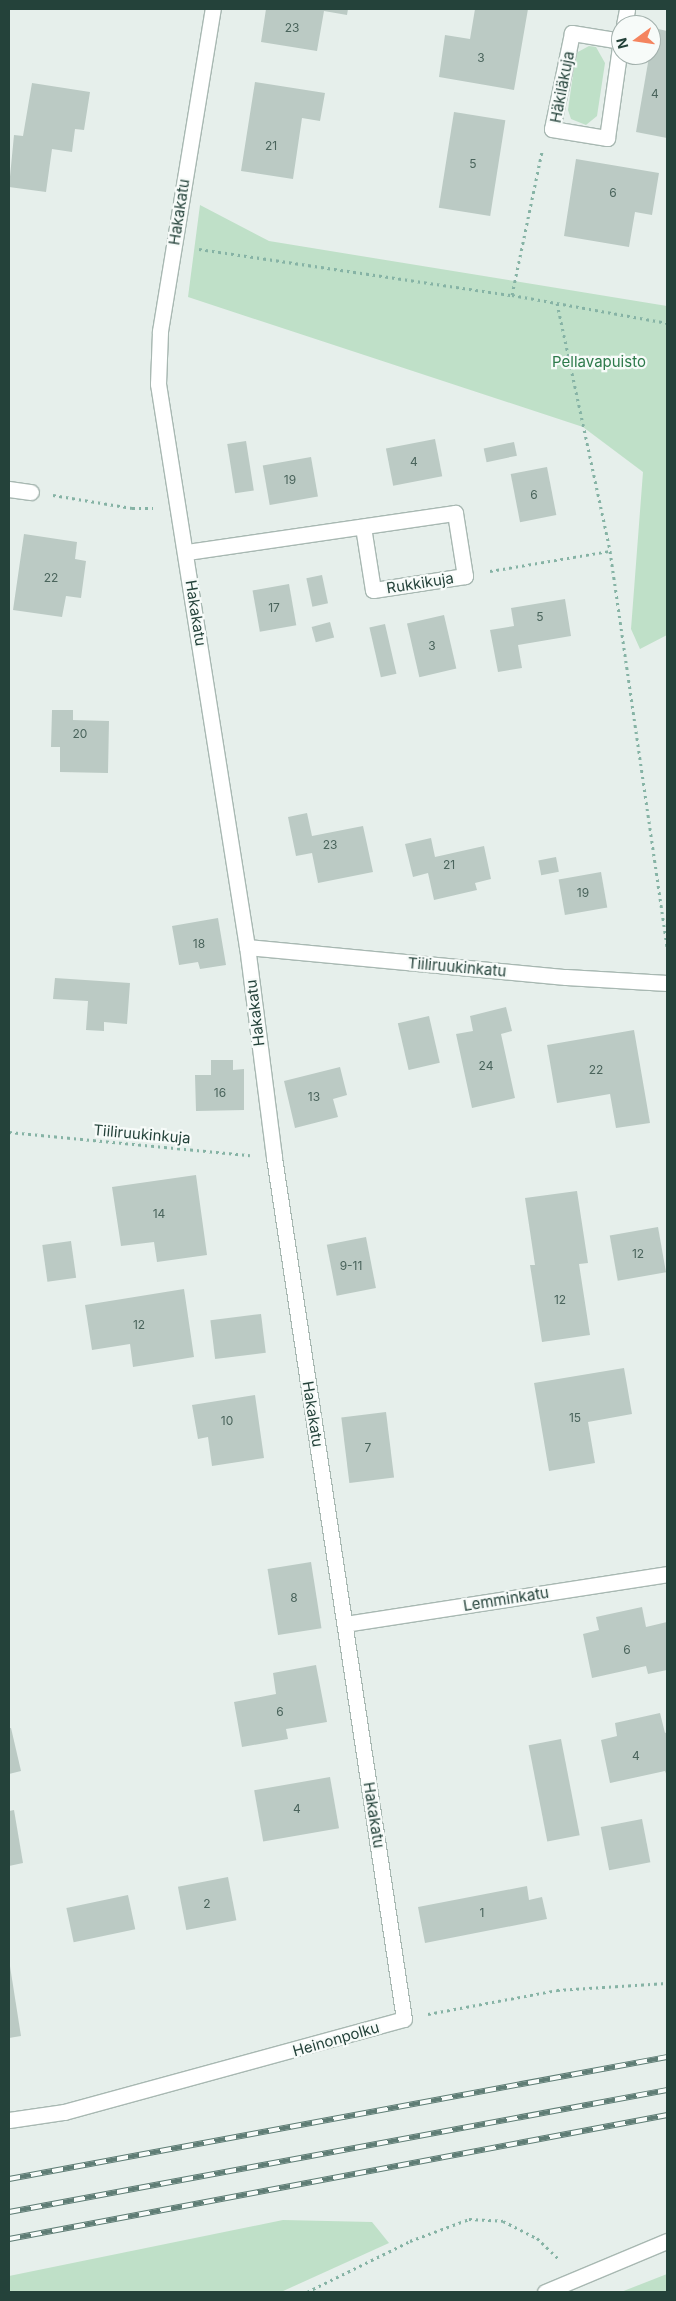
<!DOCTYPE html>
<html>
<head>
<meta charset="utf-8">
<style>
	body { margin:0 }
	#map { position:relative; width:676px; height:2301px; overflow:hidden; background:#e6efeb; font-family:Inter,sans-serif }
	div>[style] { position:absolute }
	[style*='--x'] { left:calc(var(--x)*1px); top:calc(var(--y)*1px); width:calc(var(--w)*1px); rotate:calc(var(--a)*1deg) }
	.green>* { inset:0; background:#bfe0c8 }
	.building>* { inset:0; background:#bbcac4; transform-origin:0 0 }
	.path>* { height:3px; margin-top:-1.5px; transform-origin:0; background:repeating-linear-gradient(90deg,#86b3a5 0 2.5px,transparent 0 6.5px) }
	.roads { filter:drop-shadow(1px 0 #a8b8b2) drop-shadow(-1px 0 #a8b8b2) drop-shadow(0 1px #a8b8b2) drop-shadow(0 -1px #a8b8b2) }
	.service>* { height:15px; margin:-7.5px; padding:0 7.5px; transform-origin:7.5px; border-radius:7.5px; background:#fff }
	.minor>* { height:15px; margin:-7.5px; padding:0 7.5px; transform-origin:7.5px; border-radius:7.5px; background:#fff }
	.tertiary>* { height:15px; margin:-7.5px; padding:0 7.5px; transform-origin:7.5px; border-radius:7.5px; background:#fff }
	.rail>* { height:5.5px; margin-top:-2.75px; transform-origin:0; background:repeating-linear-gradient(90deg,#f7fbf9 0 11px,#5f7d75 0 22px); box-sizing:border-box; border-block:1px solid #5f7d75 }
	span { translate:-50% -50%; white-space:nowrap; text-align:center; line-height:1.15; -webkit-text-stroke:4.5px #f7fbf9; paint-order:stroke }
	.number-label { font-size:12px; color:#4a645c }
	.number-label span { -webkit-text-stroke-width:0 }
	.street-label { font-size:15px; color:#24423a }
	.park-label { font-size:15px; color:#2d7a4b }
	.frame { position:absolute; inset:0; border:10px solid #24423a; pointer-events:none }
	.north { position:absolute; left:611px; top:15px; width:50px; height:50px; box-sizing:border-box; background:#f7fbf9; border:1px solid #a3b1ad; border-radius:50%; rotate:256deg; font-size:14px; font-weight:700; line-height:20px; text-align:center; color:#24423a }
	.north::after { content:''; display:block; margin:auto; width:18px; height:22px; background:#f4845f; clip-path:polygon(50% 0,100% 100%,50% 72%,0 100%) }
</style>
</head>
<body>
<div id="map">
	<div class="green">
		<div style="clip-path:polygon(589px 46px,596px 47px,605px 63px,597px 116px,586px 125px,571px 119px,568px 110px,576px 53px)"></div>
		<div style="clip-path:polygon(200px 205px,269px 241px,667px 306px,667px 635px,640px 649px,631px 629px,643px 472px,583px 427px,188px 297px)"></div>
		<div style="clip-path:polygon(283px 2220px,372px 2222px,389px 2243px,281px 2292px,9px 2292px,9px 2276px)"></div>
		<div style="clip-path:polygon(667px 2274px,667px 2292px,621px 2292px)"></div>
	</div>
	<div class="building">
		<div style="clip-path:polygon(266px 9px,348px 9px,347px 15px,324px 11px,317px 51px,261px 42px)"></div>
		<div style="clip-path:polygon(475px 9px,528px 9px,514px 90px,439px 77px,445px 35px,470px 39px)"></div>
		<div style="clip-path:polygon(654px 28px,667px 31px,667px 138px,636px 132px)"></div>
		<div style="clip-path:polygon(255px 82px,325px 93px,320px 121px,302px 118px,293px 179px,241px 171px)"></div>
		<div style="clip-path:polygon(32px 83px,90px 92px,84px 130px,75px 129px,72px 152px,52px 149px,46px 192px,9px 187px,14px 135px,23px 136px)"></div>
		<div style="left:454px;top:112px;width:52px;height:97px;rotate:9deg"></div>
		<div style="clip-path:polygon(576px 159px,659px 173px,652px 215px,635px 212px,629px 247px,564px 236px)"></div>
		<div style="left:435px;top:439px;width:38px;height:50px;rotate:79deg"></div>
		<div style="left:246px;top:441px;width:50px;height:19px;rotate:81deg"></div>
		<div style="left:514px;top:442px;width:14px;height:31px;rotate:78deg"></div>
		<div style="left:311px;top:457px;width:40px;height:49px;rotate:80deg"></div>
		<div style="left:547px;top:467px;width:49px;height:37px;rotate:79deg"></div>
		<div style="clip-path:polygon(24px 534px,77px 542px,75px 559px,86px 561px,81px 598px,66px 596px,62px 617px,13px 610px)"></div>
		<div style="left:322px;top:575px;width:29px;height:16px;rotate:78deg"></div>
		<div style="left:289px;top:584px;width:42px;height:37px;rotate:80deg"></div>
		<div style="clip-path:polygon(565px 599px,571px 636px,518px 645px,522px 668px,498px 672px,490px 630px,514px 626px,511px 608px)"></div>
		<div style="left:444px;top:615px;width:55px;height:38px;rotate:77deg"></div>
		<div style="left:330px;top:622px;width:16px;height:19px;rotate:75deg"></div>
		<div style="left:385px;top:624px;width:51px;height:16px;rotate:77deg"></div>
		<div style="clip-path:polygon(52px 710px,73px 710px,73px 720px,109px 721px,108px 773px,60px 772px,60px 747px,51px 747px)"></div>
		<div style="clip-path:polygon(307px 813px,312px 836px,363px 826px,373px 872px,318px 883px,312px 853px,296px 856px,288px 817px)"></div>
		<div style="clip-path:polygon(431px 838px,435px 857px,484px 846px,491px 879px,475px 883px,477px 890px,434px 900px,428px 873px,413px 877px,405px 844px)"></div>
		<div style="left:556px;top:857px;width:15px;height:18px;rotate:79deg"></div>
		<div style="left:601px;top:872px;width:36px;height:43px;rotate:80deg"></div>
		<div style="clip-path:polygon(218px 918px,226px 965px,200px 969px,198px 962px,179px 965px,172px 926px)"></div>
		<div style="clip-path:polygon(55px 978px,130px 983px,127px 1024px,104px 1022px,104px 1031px,86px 1030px,88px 1001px,53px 999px)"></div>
		<div style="clip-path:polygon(506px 1007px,512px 1031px,501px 1034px,515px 1098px,472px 1108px,456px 1034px,473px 1031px,470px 1016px)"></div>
		<div style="left:429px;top:1016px;width:48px;height:32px;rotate:77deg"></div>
		<div style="clip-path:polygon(634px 1030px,650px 1123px,616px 1128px,610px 1094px,557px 1103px,547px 1045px)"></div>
		<div style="clip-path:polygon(211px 1060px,233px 1060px,233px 1070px,244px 1069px,244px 1110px,196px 1111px,195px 1075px,211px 1075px)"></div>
		<div style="clip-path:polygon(340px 1067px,347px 1095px,333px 1099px,338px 1117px,295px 1128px,284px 1081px)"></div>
		<div style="clip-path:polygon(196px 1175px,207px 1255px,157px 1262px,154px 1242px,121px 1246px,112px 1187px)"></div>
		<div style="clip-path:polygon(577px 1191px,588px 1263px,579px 1264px,590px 1335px,542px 1342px,530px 1265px,535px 1265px,525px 1198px)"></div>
		<div style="left:658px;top:1227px;width:46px;height:49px;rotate:80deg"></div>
		<div style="left:366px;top:1237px;width:52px;height:40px;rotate:79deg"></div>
		<div style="left:71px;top:1241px;width:37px;height:29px;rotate:82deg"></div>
		<div style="clip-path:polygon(184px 1289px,194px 1357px,133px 1367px,130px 1344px,92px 1350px,85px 1305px)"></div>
		<div style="left:261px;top:1314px;width:39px;height:51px;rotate:83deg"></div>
		<div style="clip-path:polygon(624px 1368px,632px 1414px,588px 1422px,595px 1463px,549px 1471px,534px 1383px)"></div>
		<div style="clip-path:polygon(255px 1395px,264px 1458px,212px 1466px,208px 1437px,198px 1439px,192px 1405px)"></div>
		<div style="left:386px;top:1412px;width:66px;height:45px;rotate:83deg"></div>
		<div style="left:311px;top:1562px;width:67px;height:44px;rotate:81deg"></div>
		<div style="clip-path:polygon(642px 1607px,646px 1627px,667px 1622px,667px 1670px,648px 1674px,646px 1666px,592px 1678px,583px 1634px,599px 1630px,596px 1617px)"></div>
		<div style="clip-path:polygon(316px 1665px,327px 1722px,286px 1729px,288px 1739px,242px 1747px,234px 1702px,276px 1694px,273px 1673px)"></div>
		<div style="clip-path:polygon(660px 1713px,665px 1733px,667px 1732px,667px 1776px,665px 1771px,610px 1783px,601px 1740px,617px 1736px,615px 1723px)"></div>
		<div style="clip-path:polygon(9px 1728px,11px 1728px,21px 1771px,9px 1774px)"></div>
		<div style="left:561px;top:1739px;width:98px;height:33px;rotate:79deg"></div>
		<div style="left:330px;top:1777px;width:52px;height:77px;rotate:80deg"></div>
		<div style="clip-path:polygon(14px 1810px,23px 1863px,9px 1866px,9px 1811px)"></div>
		<div style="left:642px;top:1819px;width:44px;height:42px;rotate:79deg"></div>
		<div style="left:228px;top:1877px;width:44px;height:51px;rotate:79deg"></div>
		<div style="clip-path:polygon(527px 1886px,529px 1900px,542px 1897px,547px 1919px,425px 1943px,418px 1907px)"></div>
		<div style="left:128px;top:1895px;width:35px;height:63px;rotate:78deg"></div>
		<div style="clip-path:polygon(9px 1960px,21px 2036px,9px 2038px)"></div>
	</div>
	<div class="path">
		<div style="--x:199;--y:249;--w:316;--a:8.4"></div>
		<div style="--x:512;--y:295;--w:158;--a:10.2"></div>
		<div style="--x:512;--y:295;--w:147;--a:-78.2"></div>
		<div style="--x:557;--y:303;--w:254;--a:77.9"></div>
		<div style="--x:610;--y:551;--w:402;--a:81.8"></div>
		<div style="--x:53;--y:495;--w:80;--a:9.3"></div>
		<div style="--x:132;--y:508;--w:21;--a:0"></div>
		<div style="--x:490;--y:571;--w:122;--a:-9.5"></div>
		<div style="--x:9;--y:1132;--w:242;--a:5.5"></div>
		<div style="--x:428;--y:2014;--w:131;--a:-10.5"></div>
		<div style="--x:557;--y:1990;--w:110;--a:-3.6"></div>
		<div style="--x:307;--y:2292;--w:115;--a:-26.3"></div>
		<div style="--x:410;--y:2241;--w:63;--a:-20.4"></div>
		<div style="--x:469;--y:2219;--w:34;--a:3"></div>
		<div style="--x:503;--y:2221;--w:38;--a:27"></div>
		<div style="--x:537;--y:2238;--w:32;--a:44"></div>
	</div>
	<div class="roads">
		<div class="service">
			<div style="--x:9;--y:489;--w:22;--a:8"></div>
		</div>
		<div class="minor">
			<div style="--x:624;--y:25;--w:16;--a:-79"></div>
			<div style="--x:621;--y:41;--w:50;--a:-170.7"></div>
			<div style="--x:572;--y:33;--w:98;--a:101.8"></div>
			<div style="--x:552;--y:129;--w:56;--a:9.3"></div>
			<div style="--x:607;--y:138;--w:99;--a:-81.9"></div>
			<div style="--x:187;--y:552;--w:271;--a:-8.3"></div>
			<div style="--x:455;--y:513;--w:64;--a:81"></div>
			<div style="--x:465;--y:576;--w:93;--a:171.3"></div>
			<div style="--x:373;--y:590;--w:64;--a:-99"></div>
			<div style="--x:247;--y:947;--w:320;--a:5.4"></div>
			<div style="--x:566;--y:977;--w:101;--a:3.4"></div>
			<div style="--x:345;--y:1624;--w:326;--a:-8.8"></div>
			<div style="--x:9;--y:2120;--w:56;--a:-8.3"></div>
			<div style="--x:64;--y:2112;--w:352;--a:-15.3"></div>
			<div style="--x:404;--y:2019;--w:872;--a:-98.58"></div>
			<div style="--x:274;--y:1157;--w:212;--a:-97.3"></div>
			<div style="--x:247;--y:947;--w:570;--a:-98.98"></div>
			<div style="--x:158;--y:384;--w:53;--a:-87.8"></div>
			<div style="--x:160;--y:331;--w:326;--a:-80.7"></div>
		</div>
		<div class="tertiary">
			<div style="--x:545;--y:2292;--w:132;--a:-22.7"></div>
		</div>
	</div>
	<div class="rail">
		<div style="--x:9;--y:2179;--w:669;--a:-10.5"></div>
		<div style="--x:9;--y:2212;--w:669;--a:-10.5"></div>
		<div style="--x:9;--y:2239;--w:670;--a:-10.67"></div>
	</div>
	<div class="number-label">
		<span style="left:292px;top:28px">23</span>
		<span style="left:481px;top:58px">3</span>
		<span style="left:655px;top:94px">4</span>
		<span style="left:271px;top:146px">21</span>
		<span style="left:473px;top:164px">5</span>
		<span style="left:613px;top:193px">6</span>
		<span style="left:414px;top:462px">4</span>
		<span style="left:290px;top:480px">19</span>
		<span style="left:534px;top:495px">6</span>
		<span style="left:51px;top:578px">22</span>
		<span style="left:274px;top:608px">17</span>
		<span style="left:540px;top:617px">5</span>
		<span style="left:432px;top:646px">3</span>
		<span style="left:80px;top:734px">20</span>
		<span style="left:330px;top:845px">23</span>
		<span style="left:449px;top:865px">21</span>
		<span style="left:583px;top:893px">19</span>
		<span style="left:199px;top:944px">18</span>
		<span style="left:486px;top:1066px">24</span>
		<span style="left:596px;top:1070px">22</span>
		<span style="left:220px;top:1093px">16</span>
		<span style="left:314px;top:1097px">13</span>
		<span style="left:159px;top:1214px">14</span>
		<span style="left:638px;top:1254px">12</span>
		<span style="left:351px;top:1266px">9-11</span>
		<span style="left:560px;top:1300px">12</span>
		<span style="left:139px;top:1325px">12</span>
		<span style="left:575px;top:1418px">15</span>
		<span style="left:227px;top:1421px">10</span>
		<span style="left:368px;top:1448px">7</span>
		<span style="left:294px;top:1598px">8</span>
		<span style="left:627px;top:1650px">6</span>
		<span style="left:280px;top:1712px">6</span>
		<span style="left:636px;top:1756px">4</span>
		<span style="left:297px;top:1809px">4</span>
		<span style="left:207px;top:1904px">2</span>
		<span style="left:482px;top:1913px">1</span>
	</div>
	<div class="street-label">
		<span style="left:562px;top:87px;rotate:-79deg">Häkiläkuja</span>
		<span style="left:179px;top:212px;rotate:-81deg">Hakakatu</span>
		<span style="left:420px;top:583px;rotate:-9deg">Rukkikuja</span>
		<span style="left:196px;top:613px;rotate:81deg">Hakakatu</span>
		<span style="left:457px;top:967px;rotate:5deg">Tiiliruukinkatu</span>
		<span style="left:255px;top:1013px;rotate:-97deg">Hakakatu</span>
		<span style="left:142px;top:1134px;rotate:5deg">Tiiliruukinkuja</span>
		<span style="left:313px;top:1414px;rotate:81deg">Hakakatu</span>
		<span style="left:506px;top:1599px;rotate:-9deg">Lemminkatu</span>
		<span style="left:374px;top:1815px;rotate:81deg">Hakakatu</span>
		<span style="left:336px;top:2039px;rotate:-16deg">Heinonpolku</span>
	</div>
	<div class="park-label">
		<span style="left:599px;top:362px">Pellavapuisto</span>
	</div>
	<div class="frame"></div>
	<div class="north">N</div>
</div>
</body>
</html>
